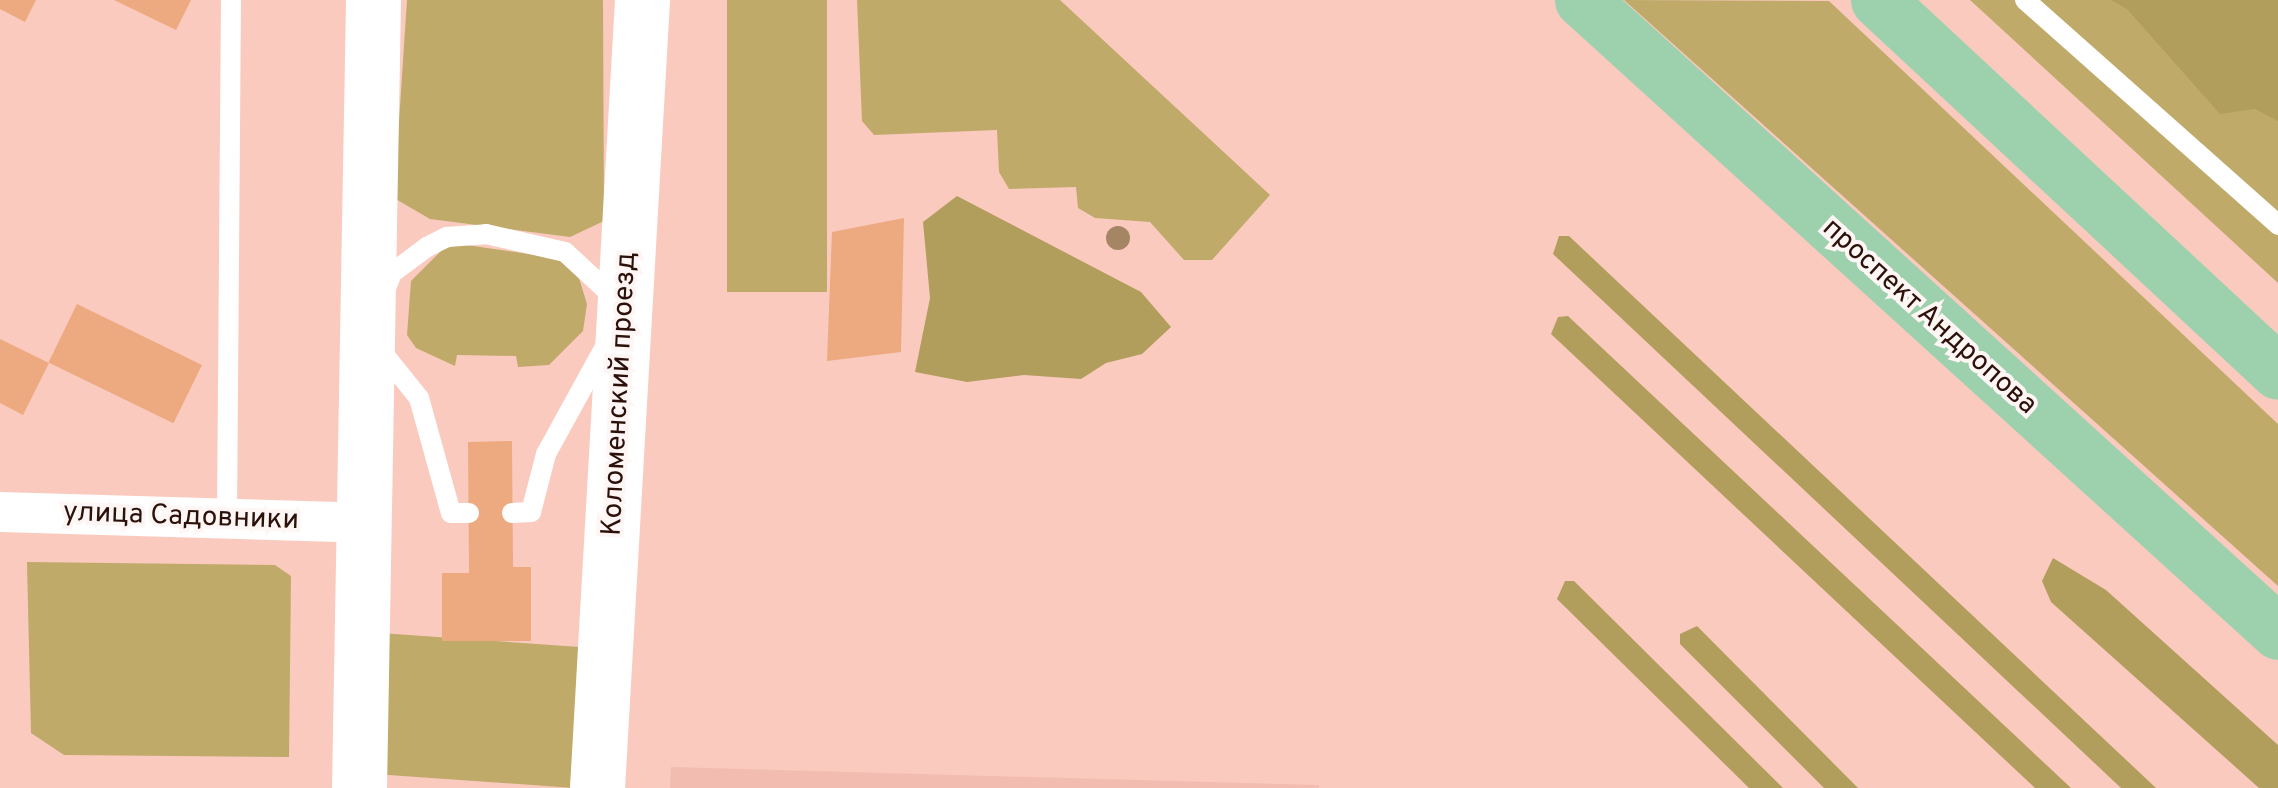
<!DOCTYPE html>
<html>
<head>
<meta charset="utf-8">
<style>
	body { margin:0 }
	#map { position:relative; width:2278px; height:788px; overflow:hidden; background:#fbcabf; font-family:Overpass,sans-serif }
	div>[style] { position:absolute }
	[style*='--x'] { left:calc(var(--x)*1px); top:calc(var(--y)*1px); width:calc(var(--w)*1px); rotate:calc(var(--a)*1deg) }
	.built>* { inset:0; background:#f2bcb1 }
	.green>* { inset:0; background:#bfaa6a; transform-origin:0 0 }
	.forest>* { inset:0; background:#b29e5c }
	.building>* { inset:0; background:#eda97f; transform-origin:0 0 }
	.service>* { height:20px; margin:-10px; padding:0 10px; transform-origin:10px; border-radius:10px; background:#fff }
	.minor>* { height:40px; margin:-20px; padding:0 20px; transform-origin:20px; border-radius:20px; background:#fff }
	.secondary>* { height:55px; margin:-27.5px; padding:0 27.5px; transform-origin:27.5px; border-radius:27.5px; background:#fff }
	.primary>* { height:55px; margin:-27.5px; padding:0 27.5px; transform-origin:27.5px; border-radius:27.5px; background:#9dd1ad }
	.trees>* { width:24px; height:24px; margin:-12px; border-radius:50%; background:#a48665 }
	span { translate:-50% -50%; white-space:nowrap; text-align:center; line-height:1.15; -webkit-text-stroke:8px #fef6f4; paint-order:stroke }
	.street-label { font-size:28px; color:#2c100a }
</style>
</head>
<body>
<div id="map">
	<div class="built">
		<div style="clip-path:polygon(671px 767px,1319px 785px,1319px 788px,670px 788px)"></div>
	</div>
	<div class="green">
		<div style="clip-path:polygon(407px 0,603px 0,604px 221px,570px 237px,430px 219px,394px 198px)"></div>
		<div style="left:727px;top:0;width:100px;height:292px"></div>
		<div style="clip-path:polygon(857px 0,1060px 0,1270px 195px,1212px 260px,1184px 260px,1150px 222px,1095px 218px,1078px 208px,1076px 187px,1009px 189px,999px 172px,997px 130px,874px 135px,862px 121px)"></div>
		<div style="clip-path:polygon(1624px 0,1829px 1px,2278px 424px,2278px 586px)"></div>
		<div style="clip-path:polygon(1970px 0,2278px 0,2278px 283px)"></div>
		<div style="clip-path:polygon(459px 244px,557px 258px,579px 278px,587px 304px,583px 331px,549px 365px,518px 367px,516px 356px,457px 355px,455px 366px,416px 348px,407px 335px,411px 281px,442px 250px)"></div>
		<div style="clip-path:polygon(27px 562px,275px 565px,291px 576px,289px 757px,64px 755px,31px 733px)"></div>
		<div style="left:580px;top:647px;width:141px;height:193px;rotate:94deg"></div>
	</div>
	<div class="forest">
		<div style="clip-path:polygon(2111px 0,2278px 0,2278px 121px,2255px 109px,2220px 114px,2127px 9px)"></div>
		<div style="clip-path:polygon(957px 196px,1141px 292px,1171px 327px,1142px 354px,1106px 363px,1081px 379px,1024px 375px,967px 382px,915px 372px,930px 298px,923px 222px)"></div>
		<div style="clip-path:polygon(1559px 236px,1569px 236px,2156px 788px,2121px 788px,1553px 254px)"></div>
		<div style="clip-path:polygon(1568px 316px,2071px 788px,2035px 788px,1551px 334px,1558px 317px)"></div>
		<div style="clip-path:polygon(2053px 558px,2106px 590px,2278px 745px,2278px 788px,2259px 788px,2051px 602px,2042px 581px)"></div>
		<div style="clip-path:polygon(1565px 581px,1574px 581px,1783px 788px,1749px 788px,1557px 599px)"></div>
		<div style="clip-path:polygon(1697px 626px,1858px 788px,1824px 788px,1680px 644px,1680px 634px)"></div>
	</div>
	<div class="building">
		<div style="clip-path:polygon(0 0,36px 0,25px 22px,0 9px)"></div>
		<div style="clip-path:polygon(114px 0,191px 0,176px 30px)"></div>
		<div style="clip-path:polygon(904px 218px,901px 352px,827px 361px,832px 232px)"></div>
		<div style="left:77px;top:304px;width:139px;height:65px;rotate:26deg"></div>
		<div style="clip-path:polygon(0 339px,49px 363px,23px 415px,0 403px)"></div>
		<div style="clip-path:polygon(512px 441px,513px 567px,531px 567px,531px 641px,442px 641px,442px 573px,469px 573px,468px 442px)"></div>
	</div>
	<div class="service">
		<div style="--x:2025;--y:0;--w:339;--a:41.6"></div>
		<div style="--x:385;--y:291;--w:19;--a:-69"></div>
		<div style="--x:392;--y:273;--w:44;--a:-36.6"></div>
		<div style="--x:427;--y:247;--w:22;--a:-27"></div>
		<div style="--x:447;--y:237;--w:39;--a:-4"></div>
		<div style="--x:486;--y:234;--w:81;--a:12.8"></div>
		<div style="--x:565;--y:252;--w:69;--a:42.7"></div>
		<div style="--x:378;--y:347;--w:65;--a:51.2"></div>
		<div style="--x:419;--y:398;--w:119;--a:74.5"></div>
		<div style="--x:451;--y:513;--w:18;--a:0"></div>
		<div style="--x:512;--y:513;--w:19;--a:-3"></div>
		<div style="--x:531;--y:512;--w:60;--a:-75.5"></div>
		<div style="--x:546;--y:454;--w:124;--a:-61.2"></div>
		<div style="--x:227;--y:518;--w:518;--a:-89.56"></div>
	</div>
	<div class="minor">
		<div style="--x:0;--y:512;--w:363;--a:1.7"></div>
	</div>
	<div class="secondary">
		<div style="--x:359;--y:788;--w:788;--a:-88.98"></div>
		<div style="--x:597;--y:788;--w:789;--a:-86.73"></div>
	</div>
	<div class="primary">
		<div style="--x:1582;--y:0;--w:940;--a:42.24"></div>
		<div style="--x:1878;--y:0;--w:546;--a:42.92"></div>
	</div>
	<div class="trees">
		<div style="left:1118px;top:238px"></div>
	</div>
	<div class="street-label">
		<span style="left:1929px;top:317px;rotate:42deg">проспект Андропова</span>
		<span style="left:620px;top:394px;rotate:-87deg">Коломенский проезд</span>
		<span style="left:181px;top:517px;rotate:2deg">улица Садовники</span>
	</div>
</div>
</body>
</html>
